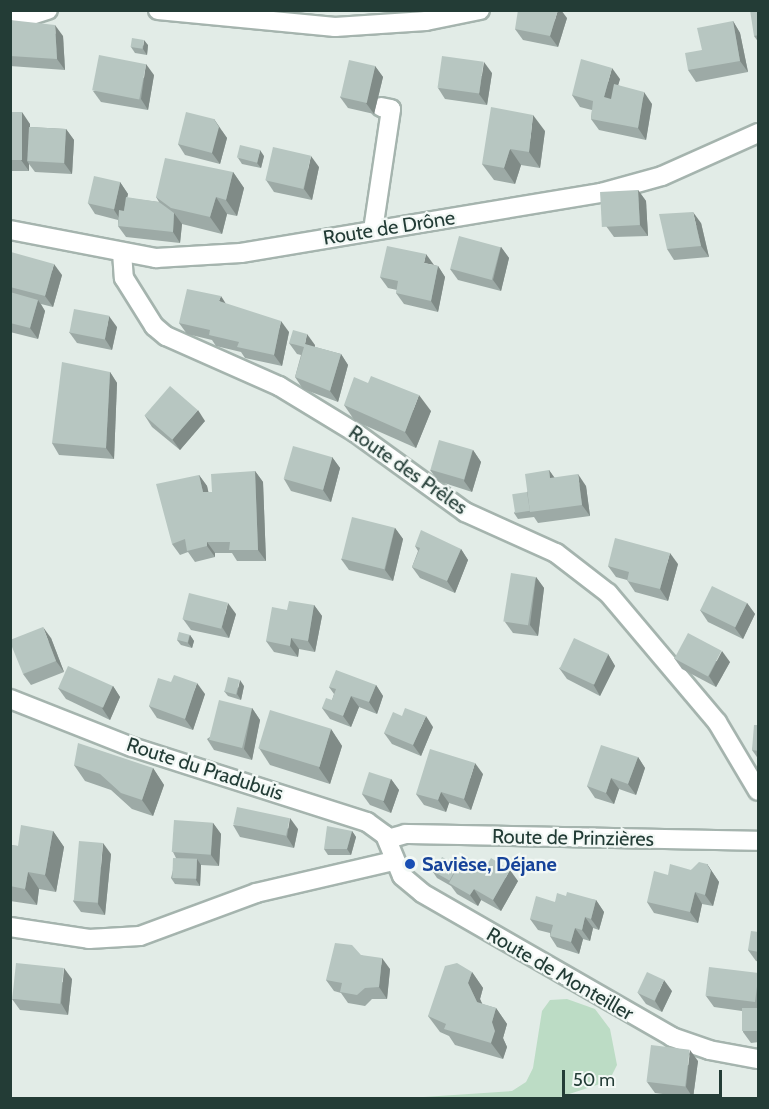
<!DOCTYPE html>
<html>
<head>
<meta charset="utf-8">
<style>
	body { margin:0 }
	#map { position:relative; width:769px; height:1109px; overflow:hidden; background:#e2ece7; font-family:Cabin,sans-serif }
	div>[style] { position:absolute }
	[style*='--x'] { left:calc(var(--x)*1px); top:calc(var(--y)*1px); width:calc(var(--w)*1px); rotate:calc(var(--a)*1deg) }
	.green>* { inset:0; background:#bcdcc5 }
	.roads { filter:drop-shadow(2px 0 #a5b4ae) drop-shadow(-2px 0 #a5b4ae) drop-shadow(0 2px #a5b4ae) drop-shadow(0 -2px #a5b4ae) }
	.minor>* { height:18px; margin:-9px; padding:0 9px; transform-origin:9px; border-radius:9px; background:#fff }
	.wall>* { inset:0; background:#9daaa6 }
	.shaded-wall>* { inset:0; background:#808b87 }
	.building>* { inset:0; background:#b7c6c1; transform-origin:0 0 }
	.dots>* { width:16px; height:16px; translate:-50% -50%; box-sizing:border-box; border:3px solid #f2f8f5; border-radius:50% }
	span { translate:-50% -50%; white-space:nowrap; text-align:center; line-height:1.15; -webkit-text-stroke:4.5px #f2f8f5; paint-order:stroke }
	.street-label { font-size:20px; color:#233c36 }
	.transit-label { font-size:20px; color:#164399; font-weight:700 }
	.left { translate:0 -50%; text-align:left }
	.frame { position:absolute; inset:0; border:12px solid #233c36; pointer-events:none }
	.scale { position:absolute; left:562px; top:1070px; width:160px; height:27px; box-sizing:border-box; border:3px solid #233c36; border-top:0; padding-left:8px; font-size:18px; line-height:21px; white-space:nowrap; color:#233c36; -webkit-text-stroke:4px #f2f8f5; paint-order:stroke }
</style>
</head>
<body>
<div id="map">
	<div class="green">
		<div style="clip-path:polygon(567px 999px,595px 1009px,610px 1029px,617px 1065px,609px 1081px,557px 1098px,409px 1098px,512px 1091px,526px 1082px,533px 1068px,542px 1011px,550px 1000px)"></div>
	</div>
	<div class="roads">
		<div class="minor">
			<div style="--x:158;--y:10;--w:178;--a:5.5"></div>
			<div style="--x:335;--y:27;--w:91;--a:-3.8"></div>
			<div style="--x:426;--y:21;--w:55;--a:-11.5"></div>
			<div style="--x:10;--y:22;--w:40;--a:-18"></div>
			<div style="--x:10;--y:230;--w:149;--a:10.9"></div>
			<div style="--x:156;--y:258;--w:85;--a:-3.4"></div>
			<div style="--x:241;--y:253;--w:365;--a:-9.5"></div>
			<div style="--x:601;--y:193;--w:63;--a:-15.6"></div>
			<div style="--x:662;--y:176;--w:105;--a:-24.1"></div>
			<div style="--x:373;--y:230;--w:122;--a:-81.5"></div>
			<div style="--x:391;--y:109;--w:10;--a:-169"></div>
			<div style="--x:122;--y:252;--w:26;--a:86"></div>
			<div style="--x:124;--y:278;--w:57;--a:58"></div>
			<div style="--x:154;--y:326;--w:16;--a:40"></div>
			<div style="--x:166;--y:336;--w:124;--a:23.9"></div>
			<div style="--x:279;--y:386;--w:90;--a:31.4"></div>
			<div style="--x:356;--y:433;--w:135;--a:35.9"></div>
			<div style="--x:465;--y:512;--w:100;--a:24.3"></div>
			<div style="--x:556;--y:553;--w:66;--a:37.6"></div>
			<div style="--x:608;--y:593;--w:169;--a:49.8"></div>
			<div style="--x:717;--y:722;--w:80;--a:59.3"></div>
			<div style="--x:10;--y:699;--w:131;--a:21.5"></div>
			<div style="--x:132;--y:747;--w:247;--a:17.7"></div>
			<div style="--x:367;--y:822;--w:22;--a:36"></div>
			<div style="--x:385;--y:835;--w:44;--a:67.5"></div>
			<div style="--x:402;--y:876;--w:26;--a:40"></div>
			<div style="--x:422;--y:893;--w:289;--a:29.9"></div>
			<div style="--x:672;--y:1037;--w:39;--a:19"></div>
			<div style="--x:709;--y:1050;--w:50;--a:10.4"></div>
			<div style="--x:388;--y:839;--w:18;--a:-16"></div>
			<div style="--x:405;--y:834;--w:353;--a:1.1"></div>
			<div style="--x:10;--y:927;--w:80;--a:8.6"></div>
			<div style="--x:89;--y:939;--w:51;--a:-3.4"></div>
			<div style="--x:140;--y:936;--w:124;--a:-20.3"></div>
			<div style="--x:256;--y:893;--w:142;--a:-13.1"></div>
		</div>
	</div>
	<div class="wall">
		<div style="clip-path:polygon(759px 10px,759px 43px,754px 36px)"></div>
		<div style="clip-path:polygon(567px 18px,558px 47px,523px 40px,515px 29px)"></div>
		<div style="clip-path:polygon(10px 20px,63px 36px,65px 70px,10px 66px)"></div>
		<div style="clip-path:polygon(733px 21px,740px 33px,748px 72px,696px 82px,688px 70px,702px 50px)"></div>
		<div style="clip-path:polygon(148px 45px,147px 55px,135px 53px,131px 47px)"></div>
		<div style="clip-path:polygon(375px 66px,383px 77px,374px 114px,348px 108px,340px 97px)"></div>
		<div style="clip-path:polygon(492px 73px,487px 105px,445px 99px,438px 88px)"></div>
		<div style="clip-path:polygon(154px 75px,148px 110px,101px 102px,93px 91px)"></div>
		<div style="clip-path:polygon(620px 79px,618px 85px,652px 104px,646px 140px,599px 130px,591px 119px,592px 110px,580px 107px,572px 95px)"></div>
		<div style="clip-path:polygon(10px 112px,30px 124px,30px 127px,66px 129px,74px 140px,72px 174px,35px 172px,29px 164px,29px 171px,10px 171px)"></div>
		<div style="clip-path:polygon(222px 131px,227px 138px,220px 164px,185px 155px,178px 144px)"></div>
		<div style="clip-path:polygon(545px 131px,540px 168px,521px 165px,515px 184px,494px 180px,482px 164px)"></div>
		<div style="clip-path:polygon(264px 156px,261px 168px,242px 164px,238px 158px)"></div>
		<div style="clip-path:polygon(319px 167px,312px 200px,274px 192px,266px 180px)"></div>
		<div style="clip-path:polygon(233px 172px,244px 188px,237px 216px,227px 214px,222px 234px,182px 224px,180px 243px,126px 237px,118px 226px,118px 220px,95px 214px,88px 203px,120px 182px,128px 194px,127px 198px,159px 202px,156px 197px)"></div>
		<div style="clip-path:polygon(638px 190px,646px 201px,648px 236px,614px 237px,606px 226px)"></div>
		<div style="clip-path:polygon(701px 223px,709px 257px,674px 260px,667px 249px)"></div>
		<div style="clip-path:polygon(501px 247px,509px 258px,501px 291px,458px 280px,450px 269px)"></div>
		<div style="clip-path:polygon(10px 254px,62px 275px,53px 307px,41px 304px,45px 311px,38px 339px,10px 332px)"></div>
		<div style="clip-path:polygon(434px 265px,438px 266px,445px 277px,438px 312px,404px 304px,396px 293px,397px 290px,388px 288px,380px 277px)"></div>
		<div style="clip-path:polygon(226px 304px,289px 332px,282px 366px,245px 358px,241px 352px,216px 346px,212px 340px,187px 334px,179px 323px)"></div>
		<div style="clip-path:polygon(117px 327px,112px 350px,77px 343px,69px 332px)"></div>
		<div style="clip-path:polygon(289px 343px,315px 345px,315px 347px,341px 354px,348px 365px,338px 402px,303px 389px,295px 377px,301px 355px,297px 354px)"></div>
		<div style="clip-path:polygon(110px 372px,117px 383px,114px 459px,59px 455px,52px 443px)"></div>
		<div style="clip-path:polygon(344px 405px,431px 411px,416px 448px,355px 421px)"></div>
		<div style="clip-path:polygon(145px 416px,205px 421px,180px 450px,152px 427px)"></div>
		<div style="clip-path:polygon(473px 450px,481px 462px,472px 492px,438px 481px,430px 470px)"></div>
		<div style="clip-path:polygon(332px 457px,340px 468px,331px 502px,291px 491px,284px 479px)"></div>
		<div style="clip-path:polygon(549px 470px,554px 478px,586px 486px,590px 516px,538px 523px,534px 517px,518px 519px,514px 513px,527px 492px)"></div>
		<div style="clip-path:polygon(255px 471px,263px 482px,266px 561px,237px 561px,232px 553px,215px 553px,215px 557px,195px 562px,188px 552px,180px 555px,172px 544px,199px 475px,207px 486px,208px 492px,212px 492px)"></div>
		<div style="clip-path:polygon(395px 528px,403px 539px,393px 581px,349px 570px,341px 559px)"></div>
		<div style="clip-path:polygon(415px 546px,461px 549px,468px 560px,455px 593px,420px 578px,412px 567px,418px 551px)"></div>
		<div style="clip-path:polygon(678px 564px,668px 601px,635px 592px,627px 580px,616px 577px,608px 566px)"></div>
		<div style="clip-path:polygon(536px 577px,544px 588px,538px 636px,513px 633px,505px 622px)"></div>
		<div style="clip-path:polygon(747px 603px,755px 614px,743px 639px,708px 622px,700px 610px)"></div>
		<div style="clip-path:polygon(314px 605px,322px 616px,315px 652px,299px 649px,298px 657px,274px 652px,266px 641px,287px 610px)"></div>
		<div style="clip-path:polygon(236px 614px,229px 638px,191px 630px,183px 619px)"></div>
		<div style="clip-path:polygon(190px 635px,194px 641px,192px 648px,181px 645px,177px 640px)"></div>
		<div style="clip-path:polygon(51px 638px,64px 672px,31px 685px,23px 674px)"></div>
		<div style="clip-path:polygon(608px 654px,615px 666px,600px 696px,567px 679px,559px 668px)"></div>
		<div style="clip-path:polygon(674px 658px,730px 662px,716px 687px,682px 669px)"></div>
		<div style="clip-path:polygon(171px 682px,205px 694px,193px 730px,157px 718px,149px 706px)"></div>
		<div style="clip-path:polygon(376px 685px,383px 696px,377px 714px,359px 707px,351px 727px,330px 719px,322px 708px,332px 700px,334px 694px,329px 687px)"></div>
		<div style="clip-path:polygon(113px 686px,120px 697px,110px 720px,66px 699px,58px 688px)"></div>
		<div style="clip-path:polygon(244px 686px,241px 700px,228px 696px,224px 691px)"></div>
		<div style="clip-path:polygon(252px 708px,260px 720px,252px 760px,214px 750px,207px 739px)"></div>
		<div style="clip-path:polygon(759px 725px,759px 760px,752px 750px)"></div>
		<div style="clip-path:polygon(433px 727px,421px 756px,392px 744px,384px 733px)"></div>
		<div style="clip-path:polygon(331px 729px,342px 746px,330px 784px,270px 765px,259px 748px)"></div>
		<div style="clip-path:polygon(638px 757px,645px 768px,636px 795px,619px 789px,614px 804px,595px 798px,587px 786px)"></div>
		<div style="clip-path:polygon(74px 765px,153px 768px,164px 785px,153px 816px,132px 809px,111px 790px,85px 781px)"></div>
		<div style="clip-path:polygon(483px 774px,471px 810px,449px 803px,446px 812px,424px 805px,416px 794px)"></div>
		<div style="clip-path:polygon(391px 779px,399px 790px,391px 813px,370px 805px,362px 794px)"></div>
		<div style="clip-path:polygon(213px 823px,221px 834px,219px 866px,201px 865px,200px 886px,175px 884px,171px 878px,176px 858px,173px 852px)"></div>
		<div style="clip-path:polygon(233px 825px,298px 829px,294px 848px,240px 837px)"></div>
		<div style="clip-path:polygon(53px 831px,64px 847px,56px 892px,39px 889px,37px 905px,10px 901px,10px 845px,18px 846px)"></div>
		<div style="clip-path:polygon(352px 831px,356px 837px,351px 855px,328px 855px,324px 849px)"></div>
		<div style="clip-path:polygon(111px 854px,105px 915px,81px 912px,73px 901px)"></div>
		<div style="clip-path:polygon(707px 864px,719px 882px,713px 906px,702px 904px,698px 923px,654px 913px,647px 902px,668px 875px,691px 870px)"></div>
		<div style="clip-path:polygon(458px 866px,482px 873px,518px 881px,501px 911px,481px 900px,478px 906px,457px 894px,451px 886px,437px 878px,433px 872px)"></div>
		<div style="clip-path:polygon(566px 896px,596px 900px,604px 912px,599px 930px,593px 928px,590px 941px,583px 939px,579px 954px,557px 947px,550px 936px,550px 933px,538px 930px,530px 919px,555px 902px)"></div>
		<div style="clip-path:polygon(759px 932px,759px 962px,756px 961px,748px 950px)"></div>
		<div style="clip-path:polygon(361px 955px,390px 969px,387px 999px,372px 999px,365px 1006px,348px 1003px,341px 993px,334px 991px,326px 980px)"></div>
		<div style="clip-path:polygon(472px 972px,483px 988px,480px 999px,482px 1004px,496px 1008px,507px 1024px,503px 1038px,507px 1047px,503px 1059px,455px 1045px,449px 1036px,440px 1032px,428px 1016px)"></div>
		<div style="clip-path:polygon(759px 973px,759px 1042px,751px 1043px,743px 1032px,742px 1011px,714px 1007px,706px 996px)"></div>
		<div style="clip-path:polygon(72px 979px,68px 1015px,20px 1010px,12px 999px)"></div>
		<div style="clip-path:polygon(672px 991px,662px 1012px,646px 1004px,638px 993px)"></div>
		<div style="clip-path:polygon(698px 1061px,693px 1098px,655px 1093px,647px 1082px)"></div>
	</div>
	<div class="shaded-wall">
		<div style="clip-path:polygon(558px 10px,561px 10px,567px 18px,558px 47px,550px 36px)"></div>
		<div style="clip-path:polygon(733px 21px,740px 33px,748px 72px,740px 61px)"></div>
		<div style="clip-path:polygon(55px 25px,63px 36px,65px 70px,57px 59px)"></div>
		<div style="clip-path:polygon(144px 40px,148px 45px,147px 55px,143px 49px)"></div>
		<div style="clip-path:polygon(484px 62px,492px 73px,487px 105px,479px 94px)"></div>
		<div style="clip-path:polygon(146px 64px,154px 75px,148px 110px,141px 99px)"></div>
		<div style="clip-path:polygon(375px 66px,383px 77px,374px 114px,366px 103px)"></div>
		<div style="clip-path:polygon(612px 68px,620px 79px,611px 109px,604px 97px)"></div>
		<div style="clip-path:polygon(644px 92px,652px 104px,646px 140px,638px 128px)"></div>
		<div style="clip-path:polygon(22px 112px,30px 124px,29px 161px,27px 161px,29px 164px,29px 171px,21px 160px)"></div>
		<div style="clip-path:polygon(533px 115px,545px 131px,540px 168px,529px 152px)"></div>
		<div style="clip-path:polygon(214px 119px,227px 138px,220px 164px,212px 153px)"></div>
		<div style="clip-path:polygon(66px 129px,74px 140px,72px 174px,64px 163px)"></div>
		<div style="clip-path:polygon(510px 149px,521px 165px,515px 184px,504px 168px)"></div>
		<div style="clip-path:polygon(260px 150px,264px 156px,261px 168px,257px 163px)"></div>
		<div style="clip-path:polygon(311px 156px,319px 167px,312px 200px,304px 189px)"></div>
		<div style="clip-path:polygon(233px 172px,244px 188px,237px 216px,226px 200px)"></div>
		<div style="clip-path:polygon(120px 182px,128px 194px,121px 221px,114px 210px)"></div>
		<div style="clip-path:polygon(638px 190px,646px 201px,648px 236px,640px 225px)"></div>
		<div style="clip-path:polygon(216px 197px,227px 214px,222px 234px,210px 217px)"></div>
		<div style="clip-path:polygon(693px 212px,701px 223px,709px 257px,701px 246px)"></div>
		<div style="clip-path:polygon(174px 213px,182px 224px,180px 243px,173px 232px)"></div>
		<div style="clip-path:polygon(501px 247px,509px 258px,501px 291px,493px 280px)"></div>
		<div style="clip-path:polygon(426px 254px,434px 265px,424px 263px)"></div>
		<div style="clip-path:polygon(54px 264px,62px 275px,53px 307px,45px 296px)"></div>
		<div style="clip-path:polygon(438px 266px,445px 277px,438px 312px,431px 301px)"></div>
		<div style="clip-path:polygon(221px 296px,228px 307px,219px 301px)"></div>
		<div style="clip-path:polygon(38px 300px,45px 311px,38px 339px,30px 328px)"></div>
		<div style="clip-path:polygon(109px 316px,117px 327px,112px 350px,105px 339px)"></div>
		<div style="clip-path:polygon(281px 321px,289px 332px,282px 366px,274px 355px)"></div>
		<div style="clip-path:polygon(307px 334px,315px 345px,313px 355px,305px 344px)"></div>
		<div style="clip-path:polygon(341px 354px,348px 365px,338px 402px,330px 391px)"></div>
		<div style="clip-path:polygon(110px 372px,117px 383px,114px 459px,106px 448px)"></div>
		<div style="clip-path:polygon(419px 395px,431px 411px,416px 448px,405px 432px)"></div>
		<div style="clip-path:polygon(198px 410px,205px 421px,180px 450px,172px 439px)"></div>
		<div style="clip-path:polygon(473px 450px,481px 462px,472px 492px,464px 481px)"></div>
		<div style="clip-path:polygon(332px 457px,340px 468px,331px 502px,323px 490px)"></div>
		<div style="clip-path:polygon(549px 470px,557px 481px,550px 478px)"></div>
		<div style="clip-path:polygon(255px 471px,263px 482px,266px 561px,258px 550px)"></div>
		<div style="clip-path:polygon(578px 474px,586px 486px,590px 516px,582px 505px)"></div>
		<div style="clip-path:polygon(199px 475px,207px 486px,211px 503px,203px 492px)"></div>
		<div style="clip-path:polygon(395px 528px,403px 539px,393px 581px,385px 570px)"></div>
		<div style="clip-path:polygon(207px 542px,215px 553px,215px 557px,207px 546px)"></div>
		<div style="clip-path:polygon(461px 549px,468px 560px,455px 593px,447px 581px)"></div>
		<div style="clip-path:polygon(670px 553px,678px 564px,668px 601px,660px 589px)"></div>
		<div style="clip-path:polygon(536px 577px,544px 588px,538px 636px,530px 625px)"></div>
		<div style="clip-path:polygon(228px 603px,236px 614px,229px 638px,222px 627px)"></div>
		<div style="clip-path:polygon(747px 603px,755px 614px,743px 639px,735px 628px)"></div>
		<div style="clip-path:polygon(314px 605px,322px 616px,315px 652px,308px 641px)"></div>
		<div style="clip-path:polygon(43px 627px,51px 638px,64px 672px,56px 661px)"></div>
		<div style="clip-path:polygon(190px 635px,194px 641px,192px 648px,188px 643px)"></div>
		<div style="clip-path:polygon(291px 638px,299px 649px,298px 657px,290px 646px)"></div>
		<div style="clip-path:polygon(722px 651px,730px 662px,716px 687px,709px 676px)"></div>
		<div style="clip-path:polygon(608px 654px,615px 666px,600px 696px,593px 684px)"></div>
		<div style="clip-path:polygon(240px 680px,244px 686px,241px 700px,237px 694px)"></div>
		<div style="clip-path:polygon(197px 683px,205px 694px,193px 730px,185px 719px)"></div>
		<div style="clip-path:polygon(376px 685px,383px 696px,377px 714px,369px 702px)"></div>
		<div style="clip-path:polygon(113px 686px,120px 697px,110px 720px,102px 708px)"></div>
		<div style="clip-path:polygon(351px 696px,359px 707px,351px 727px,343px 716px)"></div>
		<div style="clip-path:polygon(252px 708px,260px 720px,252px 760px,244px 749px)"></div>
		<div style="clip-path:polygon(426px 716px,433px 727px,421px 756px,413px 745px)"></div>
		<div style="clip-path:polygon(331px 729px,342px 746px,330px 784px,319px 768px)"></div>
		<div style="clip-path:polygon(638px 757px,645px 768px,636px 795px,628px 784px)"></div>
		<div style="clip-path:polygon(475px 763px,483px 774px,471px 810px,464px 799px)"></div>
		<div style="clip-path:polygon(153px 768px,164px 785px,153px 816px,142px 800px)"></div>
		<div style="clip-path:polygon(611px 778px,619px 789px,614px 804px,606px 793px)"></div>
		<div style="clip-path:polygon(391px 779px,399px 790px,391px 813px,383px 801px)"></div>
		<div style="clip-path:polygon(441px 792px,449px 803px,446px 812px,438px 800px)"></div>
		<div style="clip-path:polygon(290px 818px,298px 829px,294px 848px,287px 837px)"></div>
		<div style="clip-path:polygon(213px 823px,221px 834px,219px 866px,211px 855px)"></div>
		<div style="clip-path:polygon(53px 831px,64px 847px,56px 892px,45px 875px)"></div>
		<div style="clip-path:polygon(352px 831px,356px 837px,351px 855px,347px 849px)"></div>
		<div style="clip-path:polygon(103px 843px,111px 854px,105px 915px,98px 904px)"></div>
		<div style="clip-path:polygon(197px 859px,201px 865px,200px 886px,196px 880px)"></div>
		<div style="clip-path:polygon(707px 864px,719px 882px,713px 906px,705px 895px)"></div>
		<div style="clip-path:polygon(510px 870px,518px 881px,501px 911px,493px 900px)"></div>
		<div style="clip-path:polygon(28px 872px,39px 889px,37px 905px,25px 889px)"></div>
		<div style="clip-path:polygon(474px 889px,481px 900px,478px 906px,470px 895px)"></div>
		<div style="clip-path:polygon(695px 892px,702px 904px,698px 923px,690px 912px)"></div>
		<div style="clip-path:polygon(596px 900px,604px 912px,599px 930px,591px 919px)"></div>
		<div style="clip-path:polygon(585px 917px,593px 928px,590px 941px,582px 930px)"></div>
		<div style="clip-path:polygon(575px 928px,583px 939px,579px 954px,571px 942px)"></div>
		<div style="clip-path:polygon(382px 958px,390px 969px,387px 999px,379px 987px)"></div>
		<div style="clip-path:polygon(64px 968px,72px 979px,68px 1015px,61px 1003px)"></div>
		<div style="clip-path:polygon(472px 972px,483px 988px,480px 999px,489px 1018px,477px 1002px,468px 983px)"></div>
		<div style="clip-path:polygon(664px 980px,672px 991px,662px 1012px,655px 1001px)"></div>
		<div style="clip-path:polygon(496px 1008px,507px 1024px,503px 1038px,507px 1047px,503px 1059px,491px 1043px,492px 1022px)"></div>
		<div style="clip-path:polygon(690px 1050px,698px 1061px,693px 1098px,686px 1087px)"></div>
	</div>
	<div class="building">
		<div style="clip-path:polygon(518px 10px,558px 10px,550px 36px,515px 29px)"></div>
		<div style="clip-path:polygon(750px 10px,759px 10px,759px 35px,754px 36px)"></div>
		<div style="clip-path:polygon(10px 20px,55px 25px,57px 59px,10px 56px)"></div>
		<div style="clip-path:polygon(733px 21px,740px 61px,688px 70px,685px 53px,702px 50px,697px 28px)"></div>
		<div style="left:132px;top:38px;width:12px;height:9px;rotate:9deg"></div>
		<div style="left:99px;top:55px;width:48px;height:36px;rotate:11deg"></div>
		<div style="left:442px;top:56px;width:42px;height:32px;rotate:8deg"></div>
		<div style="clip-path:polygon(581px 59px,612px 68px,604px 97px,611px 99px,614px 84px,644px 92px,638px 128px,591px 119px,593px 101px,572px 95px)"></div>
		<div style="left:349px;top:60px;width:27px;height:38px;rotate:13deg"></div>
		<div style="clip-path:polygon(491px 107px,533px 115px,529px 152px,510px 149px,504px 168px,482px 164px)"></div>
		<div style="left:10px;top:112px;width:12px;height:48px"></div>
		<div style="clip-path:polygon(186px 112px,214px 119px,219px 127px,212px 153px,178px 144px)"></div>
		<div style="left:29px;top:127px;width:37px;height:34px;rotate:3deg"></div>
		<div style="left:240px;top:145px;width:21px;height:13px;rotate:14deg"></div>
		<div style="left:273px;top:147px;width:39px;height:34px;rotate:13deg"></div>
		<div style="clip-path:polygon(165px 158px,233px 172px,226px 200px,216px 197px,210px 217px,171px 208px,156px 197px)"></div>
		<div style="left:94px;top:176px;width:27px;height:28px;rotate:13deg"></div>
		<div style="left:638px;top:190px;width:35px;height:38px;rotate:87deg"></div>
		<div style="clip-path:polygon(126px 197px,159px 202px,174px 213px,173px 232px,118px 226px,119px 210px,124px 211px)"></div>
		<div style="clip-path:polygon(693px 212px,701px 246px,667px 249px,659px 214px)"></div>
		<div style="left:459px;top:236px;width:43px;height:34px;rotate:15deg"></div>
		<div style="clip-path:polygon(387px 246px,426px 254px,424px 263px,438px 266px,431px 301px,396px 293px,398px 281px,380px 277px)"></div>
		<div style="clip-path:polygon(11px 252px,54px 264px,45px 296px,10px 287px)"></div>
		<div style="clip-path:polygon(187px 289px,221px 296px,219px 301px,281px 321px,274px 355px,237px 347px,239px 342px,209px 335px,210px 330px,179px 323px)"></div>
		<div style="clip-path:polygon(10px 292px,38px 300px,30px 328px,10px 323px)"></div>
		<div style="left:74px;top:309px;width:36px;height:24px;rotate:11deg"></div>
		<div style="clip-path:polygon(293px 330px,307px 334px,305px 344px,341px 354px,330px 391px,295px 377px,304px 347px,289px 343px)"></div>
		<div style="clip-path:polygon(62px 362px,110px 372px,106px 448px,52px 443px)"></div>
		<div style="clip-path:polygon(371px 376px,419px 395px,405px 432px,344px 405px,354px 377px,368px 383px)"></div>
		<div style="left:170px;top:386px;width:37px;height:39px;rotate:41deg"></div>
		<div style="left:439px;top:440px;width:35px;height:31px;rotate:16deg"></div>
		<div style="left:293px;top:446px;width:41px;height:34px;rotate:16deg"></div>
		<div style="clip-path:polygon(549px 470px,550px 478px,578px 474px,582px 505px,530px 512px,525px 474px)"></div>
		<div style="clip-path:polygon(255px 471px,258px 550px,229px 550px,230px 542px,207px 542px,207px 546px,187px 551px,185px 539px,172px 544px,156px 484px,199px 475px,203px 492px,212px 492px,211px 474px)"></div>
		<div style="left:527px;top:492px;width:19px;height:15px;rotate:81deg"></div>
		<div style="left:352px;top:517px;width:44px;height:43px;rotate:14deg"></div>
		<div style="clip-path:polygon(421px 530px,461px 549px,447px 581px,412px 567px,420px 548px,415px 546px)"></div>
		<div style="clip-path:polygon(615px 538px,670px 553px,660px 589px,627px 581px,629px 572px,608px 566px)"></div>
		<div style="left:511px;top:573px;width:25px;height:49px;rotate:9deg"></div>
		<div style="left:712px;top:586px;width:39px;height:27px;rotate:26deg"></div>
		<div style="left:189px;top:593px;width:40px;height:27px;rotate:14deg"></div>
		<div style="clip-path:polygon(289px 601px,314px 605px,308px 641px,291px 638px,290px 646px,266px 641px,272px 607px,287px 610px)"></div>
		<div style="clip-path:polygon(43px 627px,56px 661px,23px 674px,10px 642px,10px 640px)"></div>
		<div style="left:179px;top:632px;width:11px;height:8px;rotate:15deg"></div>
		<div style="left:688px;top:633px;width:38px;height:29px;rotate:28deg"></div>
		<div style="left:574px;top:638px;width:38px;height:34px;rotate:25deg"></div>
		<div style="left:68px;top:666px;width:49px;height:24px;rotate:24deg"></div>
		<div style="clip-path:polygon(336px 670px,376px 685px,369px 702px,351px 696px,343px 716px,322px 708px,326px 698px,332px 700px,336px 689px,329px 687px)"></div>
		<div style="clip-path:polygon(174px 675px,197px 683px,185px 719px,149px 706px,158px 678px,171px 682px)"></div>
		<div style="left:228px;top:677px;width:12px;height:15px;rotate:14deg"></div>
		<div style="left:219px;top:700px;width:34px;height:41px;rotate:14deg"></div>
		<div style="clip-path:polygon(405px 708px,426px 716px,413px 745px,384px 733px,393px 712px,402px 716px)"></div>
		<div style="left:270px;top:710px;width:64px;height:40px;rotate:17deg"></div>
		<div style="clip-path:polygon(754px 725px,759px 725px,759px 751px,752px 750px)"></div>
		<div style="clip-path:polygon(78px 743px,153px 768px,142px 800px,121px 793px,100px 774px,74px 765px)"></div>
		<div style="clip-path:polygon(601px 745px,638px 757px,628px 784px,611px 778px,606px 793px,587px 786px)"></div>
		<div style="clip-path:polygon(430px 749px,475px 763px,464px 799px,441px 792px,438px 800px,416px 794px)"></div>
		<div style="left:369px;top:772px;width:23px;height:23px;rotate:18deg"></div>
		<div style="left:237px;top:807px;width:54px;height:18px;rotate:12deg"></div>
		<div style="left:174px;top:820px;width:39px;height:32px;rotate:4deg"></div>
		<div style="clip-path:polygon(21px 825px,53px 831px,45px 875px,28px 872px,25px 889px,10px 886px,10px 845px,18px 846px)"></div>
		<div style="clip-path:polygon(327px 826px,352px 831px,347px 849px,324px 849px)"></div>
		<div style="left:79px;top:841px;width:24px;height:60px;rotate:5deg"></div>
		<div style="left:442px;top:857px;width:18px;height:17px;rotate:29deg"></div>
		<div style="left:173px;top:858px;width:24px;height:20px;rotate:2deg"></div>
		<div style="clip-path:polygon(491px 858px,510px 870px,493px 900px,474px 889px,470px 895px,449px 883px,461px 861px,482px 873px)"></div>
		<div style="clip-path:polygon(699px 862px,707px 864px,711px 871px,705px 895px,695px 892px,690px 912px,647px 902px,654px 871px,668px 875px,670px 864px,691px 870px)"></div>
		<div style="clip-path:polygon(567px 892px,596px 900px,591px 919px,585px 917px,582px 930px,575px 928px,571px 942px,550px 936px,553px 925px,530px 919px,536px 896px,555px 902px,557px 893px,566px 896px)"></div>
		<div style="clip-path:polygon(751px 931px,759px 932px,759px 952px,748px 950px)"></div>
		<div style="clip-path:polygon(335px 943px,352px 945px,361px 955px,382px 958px,379px 987px,365px 988px,357px 995px,340px 992px,342px 983px,326px 980px)"></div>
		<div style="left:16px;top:963px;width:48px;height:36px;rotate:6deg"></div>
		<div style="clip-path:polygon(457px 963px,472px 972px,468px 983px,477px 1002px,496px 1008px,492px 1022px,495px 1031px,491px 1043px,444px 1029px,446px 1024px,428px 1016px,445px 966px)"></div>
		<div style="left:709px;top:967px;width:50px;height:29px;rotate:7deg"></div>
		<div style="left:647px;top:972px;width:19px;height:23px;rotate:25deg"></div>
		<div style="left:759px;top:1008px;width:23px;height:17px;rotate:90deg"></div>
		<div style="left:651px;top:1045px;width:39px;height:37px;rotate:7deg"></div>
	</div>
	<div class="dots">
		<div style="left:410px;top:864px;background:#1a4fb4"></div>
	</div>
	<div class="street-label">
		<span style="left:389px;top:228px;rotate:-9deg">Route de Drône</span>
		<span style="left:408px;top:470px;rotate:35deg">Route des Prêles</span>
		<span style="left:205px;top:769px;rotate:18deg">Route du Pradubuis</span>
		<span style="left:573px;top:838px;rotate:1deg">Route de Prinzières</span>
		<span style="left:560px;top:974px;rotate:30deg">Route de Monteiller</span>
	</div>
	<div class="transit-label">
		<span class="left" style="left:422px;top:864px">Savièse, Déjane</span>
	</div>
	<div class="frame"></div>
	<div class="scale">50 m</div>
</div>
</body>
</html>
